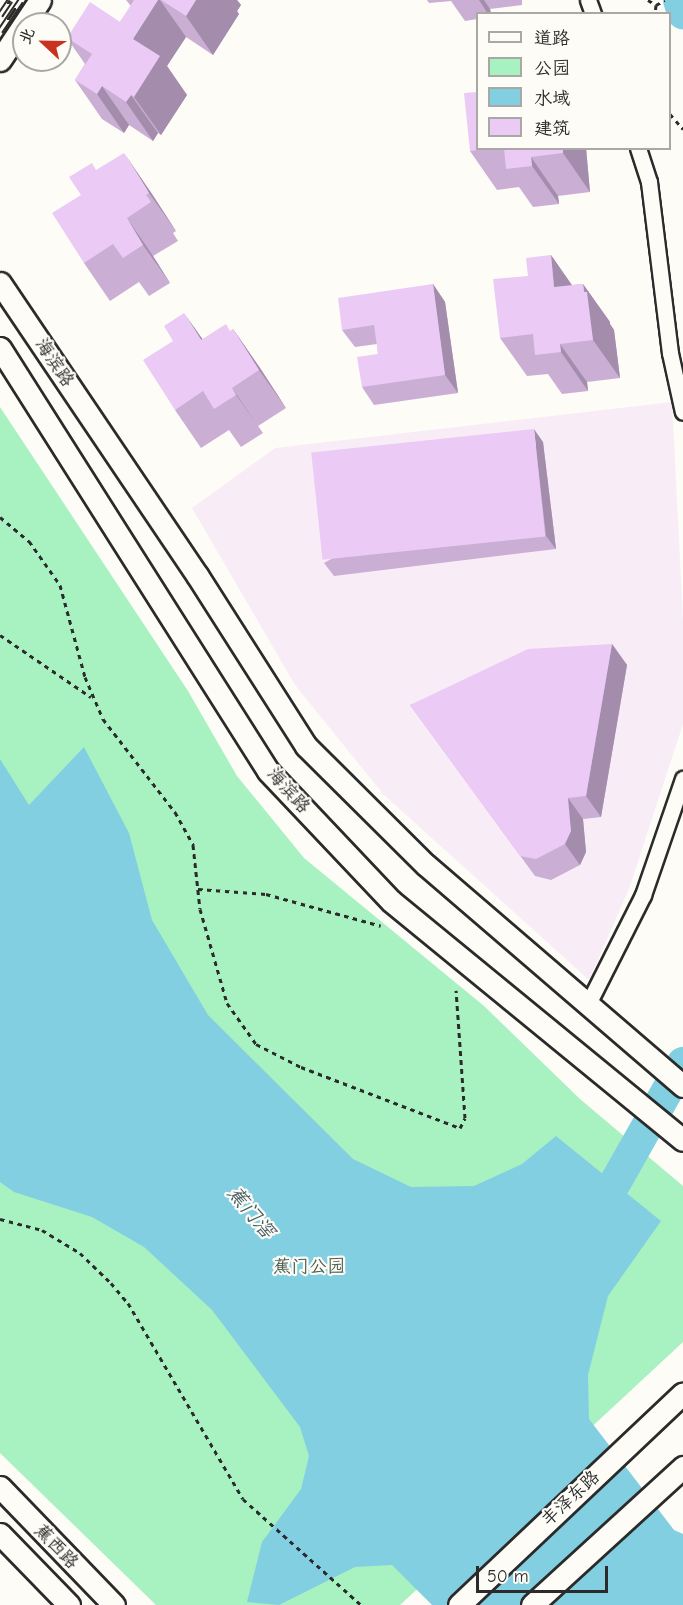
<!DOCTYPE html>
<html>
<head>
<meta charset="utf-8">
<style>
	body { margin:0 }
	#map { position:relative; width:683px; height:1605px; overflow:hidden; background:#fdfcf7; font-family:"Comic Neue","LXGW WenKai TC",sans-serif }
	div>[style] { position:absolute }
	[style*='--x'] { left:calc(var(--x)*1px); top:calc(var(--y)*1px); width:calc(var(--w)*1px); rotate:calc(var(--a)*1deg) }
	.built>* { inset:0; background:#f8edf7 }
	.green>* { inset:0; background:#a8f1c0 }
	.water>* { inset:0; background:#83cfe2 }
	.river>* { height:32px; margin:-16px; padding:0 16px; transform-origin:16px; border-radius:16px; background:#83cfe2 }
	.path>* { height:3px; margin-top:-1.5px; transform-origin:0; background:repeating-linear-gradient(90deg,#2b2b2b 0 4.5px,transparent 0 9px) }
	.roads { filter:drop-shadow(2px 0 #2b2b2b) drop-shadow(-2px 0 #2b2b2b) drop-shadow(0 2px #2b2b2b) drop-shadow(0 -2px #2b2b2b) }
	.street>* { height:15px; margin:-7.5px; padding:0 7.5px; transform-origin:7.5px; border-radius:7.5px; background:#fdfcf7 }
	.secondary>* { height:21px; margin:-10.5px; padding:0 10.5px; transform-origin:10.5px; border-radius:10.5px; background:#fdfcf7 }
	.rail>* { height:7px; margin-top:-3.5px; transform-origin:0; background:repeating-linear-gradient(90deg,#fdfcf7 0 14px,#2b2b2b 0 28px); box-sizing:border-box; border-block:2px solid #2b2b2b }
	.wall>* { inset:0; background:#caaed4 }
	.shaded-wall>* { inset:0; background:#a48dac }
	.building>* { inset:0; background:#ebcaf6; transform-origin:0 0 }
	span { translate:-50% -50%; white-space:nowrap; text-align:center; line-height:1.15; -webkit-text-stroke:4.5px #fdfcf7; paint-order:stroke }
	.street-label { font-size:18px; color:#2b2b2b }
	.park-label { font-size:18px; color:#4a5c50 }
	.water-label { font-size:20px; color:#455c62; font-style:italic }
	.legend { position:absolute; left:476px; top:12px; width:195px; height:138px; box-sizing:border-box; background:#fdfcf7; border:2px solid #a9a8a5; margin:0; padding:8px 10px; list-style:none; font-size:18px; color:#2b2b2b }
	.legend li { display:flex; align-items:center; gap:12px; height:30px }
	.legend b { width:30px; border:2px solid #a9a8a5 }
	.north { position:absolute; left:12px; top:12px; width:60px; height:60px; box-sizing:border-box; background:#fdfcf7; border:2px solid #a9a8a5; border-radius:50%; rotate:292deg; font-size:16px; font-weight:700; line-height:24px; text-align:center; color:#2b2b2b }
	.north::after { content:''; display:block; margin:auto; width:21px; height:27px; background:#c8321e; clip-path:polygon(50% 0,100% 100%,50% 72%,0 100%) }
	.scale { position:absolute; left:476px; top:1566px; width:132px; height:27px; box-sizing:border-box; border:3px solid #2b2b2b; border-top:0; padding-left:8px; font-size:18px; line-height:21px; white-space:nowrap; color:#2b2b2b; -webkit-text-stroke:4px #fdfcf7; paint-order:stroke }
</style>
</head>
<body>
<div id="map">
	<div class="built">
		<div style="clip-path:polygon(672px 402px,683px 619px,683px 724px,629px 889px,589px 980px,383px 794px,295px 685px,192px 508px,275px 448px)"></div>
	</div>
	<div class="green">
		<div style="clip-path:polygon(0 407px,188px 691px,237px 776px,304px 858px,484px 1006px,580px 1099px,683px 1186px,683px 1342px,400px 1605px,156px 1605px,0 1453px)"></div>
	</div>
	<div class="water">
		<div style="clip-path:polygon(84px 747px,129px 833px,152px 920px,208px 1015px,353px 1159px,411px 1187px,474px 1186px,522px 1164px,556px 1136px,661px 1221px,608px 1296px,588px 1375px,589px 1419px,674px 1530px,683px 1534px,683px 1605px,432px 1605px,392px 1565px,355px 1567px,279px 1605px,247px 1602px,262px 1542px,301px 1489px,309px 1456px,300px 1427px,212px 1310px,144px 1247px,92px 1217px,14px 1192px,0 1182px,0 759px,29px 805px)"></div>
	</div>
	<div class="river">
		<div style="--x:679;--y:0;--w:14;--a:73"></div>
		<div style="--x:615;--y:1183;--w:138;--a:-60.5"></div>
	</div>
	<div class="path">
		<div style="--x:648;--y:0;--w:9;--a:32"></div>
		<div style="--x:656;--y:5;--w:9;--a:96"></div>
		<div style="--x:656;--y:5;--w:10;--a:-29"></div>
		<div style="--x:670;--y:114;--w:20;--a:49"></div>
		<div style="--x:0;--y:517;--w:38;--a:40"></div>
		<div style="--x:29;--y:541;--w:54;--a:54.8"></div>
		<div style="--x:60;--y:585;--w:95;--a:74.8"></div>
		<div style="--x:85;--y:677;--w:46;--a:66.8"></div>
		<div style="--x:103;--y:719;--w:118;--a:52.3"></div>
		<div style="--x:175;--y:812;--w:38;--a:61"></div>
		<div style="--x:193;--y:845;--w:64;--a:83.8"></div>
		<div style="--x:200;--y:909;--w:98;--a:74"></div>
		<div style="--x:227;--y:1003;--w:50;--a:54.7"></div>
		<div style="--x:256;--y:1044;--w:51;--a:27.1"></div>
		<div style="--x:301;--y:1067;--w:170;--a:21"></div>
		<div style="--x:460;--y:1128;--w:11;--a:-63"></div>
		<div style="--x:465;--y:1118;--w:128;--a:-94"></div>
		<div style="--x:0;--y:635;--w:110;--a:34.3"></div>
		<div style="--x:198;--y:889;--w:68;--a:4.2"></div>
		<div style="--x:266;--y:894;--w:119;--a:15.5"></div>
		<div style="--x:0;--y:1219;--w:43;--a:14.7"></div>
		<div style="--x:42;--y:1230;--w:44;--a:31.2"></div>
		<div style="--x:80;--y:1253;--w:43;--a:44.1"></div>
		<div style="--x:111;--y:1283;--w:26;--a:50"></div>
		<div style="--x:128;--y:1303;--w:227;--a:59.6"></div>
		<div style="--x:243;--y:1499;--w:159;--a:41.9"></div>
	</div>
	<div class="roads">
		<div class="street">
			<div style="--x:588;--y:0;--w:15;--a:70"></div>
			<div style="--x:638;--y:148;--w:36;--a:72"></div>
			<div style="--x:649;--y:182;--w:172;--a:83"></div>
			<div style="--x:670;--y:353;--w:60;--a:77.6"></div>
			<div style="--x:588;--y:1004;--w:122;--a:-63.2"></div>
			<div style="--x:643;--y:895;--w:123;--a:-71"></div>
		</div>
		<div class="secondary">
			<div style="--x:0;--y:60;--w:72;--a:-56.3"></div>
			<div style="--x:0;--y:283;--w:352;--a:56"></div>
			<div style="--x:197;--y:575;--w:203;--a:57.5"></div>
			<div style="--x:306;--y:746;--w:169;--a:44.8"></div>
			<div style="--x:426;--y:865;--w:339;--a:40.7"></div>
			<div style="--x:0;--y:348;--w:501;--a:57.64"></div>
			<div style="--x:268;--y:771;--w:179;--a:46.6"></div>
			<div style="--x:391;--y:901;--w:377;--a:39.3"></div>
			<div style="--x:0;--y:1487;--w:164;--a:46"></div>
			<div style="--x:0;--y:1534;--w:99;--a:45.8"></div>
			<div style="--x:459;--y:1605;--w:308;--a:-43.4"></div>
			<div style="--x:532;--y:1605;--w:205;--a:-42.4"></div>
		</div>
	</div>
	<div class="rail">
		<div style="--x:0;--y:15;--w:18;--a:-56"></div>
		<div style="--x:0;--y:31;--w:37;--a:-56"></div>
	</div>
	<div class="wall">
		<div style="clip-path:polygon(126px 0,237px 0,241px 5px,237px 11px,239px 14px,213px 55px,186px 37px,167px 66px,187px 95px,161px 135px,158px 133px,153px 141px,129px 125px,124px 133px,102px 119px,75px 80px,85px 64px,67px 38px,120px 22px,131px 6px)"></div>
		<div style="clip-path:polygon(427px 0,522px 0,522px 5px,490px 9px,491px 14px,477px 14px,477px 19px,465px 21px,451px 1px,429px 3px)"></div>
		<div style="clip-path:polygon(477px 148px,586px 148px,590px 192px,558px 196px,559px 204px,533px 207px,519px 187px,497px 190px,470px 151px)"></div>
		<div style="clip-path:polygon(97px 170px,150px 191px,176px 231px,173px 233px,178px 241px,153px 256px,170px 283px,149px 296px,139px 282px,110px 301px,84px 263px,81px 195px)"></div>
		<div style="clip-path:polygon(551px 255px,572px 285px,583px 284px,610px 322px,610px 324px,614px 330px,620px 378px,587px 382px,588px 391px,562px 394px,548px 374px,527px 376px,500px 338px,528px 276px)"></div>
		<div style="clip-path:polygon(433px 284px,445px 302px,458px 393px,374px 405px,362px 387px,378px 354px,377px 344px,355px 347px,342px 330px)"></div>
		<div style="clip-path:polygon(233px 329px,260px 368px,286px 408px,258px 426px,263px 433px,241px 447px,229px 430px,201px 448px,175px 410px,203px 339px,231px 331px)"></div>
		<div style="clip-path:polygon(543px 442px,556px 549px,334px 576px,324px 563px)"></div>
		<div style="clip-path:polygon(612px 644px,627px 665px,601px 817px,583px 819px,586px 852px,580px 865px,551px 880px,535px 876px,410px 705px)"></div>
	</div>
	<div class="shaded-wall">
		<div style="clip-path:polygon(158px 0,160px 0,186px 37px,167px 66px,187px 95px,161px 135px,134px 97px,133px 39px)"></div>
		<div style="clip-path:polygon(196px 0,237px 0,241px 5px,237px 11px,239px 14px,213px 55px,186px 16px)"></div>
		<div style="clip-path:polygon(479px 0,484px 0,490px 9px,491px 14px,488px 14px)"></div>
		<div style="clip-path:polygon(102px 86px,129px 125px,124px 133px,97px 94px)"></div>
		<div style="clip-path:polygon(131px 95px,158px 133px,153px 141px,126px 102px)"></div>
		<div style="clip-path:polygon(563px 148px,586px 148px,590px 192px,563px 153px)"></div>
		<div style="clip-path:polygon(124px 153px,150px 191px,176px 231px,149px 193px)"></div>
		<div style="clip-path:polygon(531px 157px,558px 196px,559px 204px,532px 166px)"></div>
		<div style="clip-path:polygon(127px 218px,153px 256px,170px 283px,143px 245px)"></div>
		<div style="clip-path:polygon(551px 255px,578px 294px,554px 287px)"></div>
		<div style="clip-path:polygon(433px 284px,445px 302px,458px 393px,445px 375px)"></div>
		<div style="clip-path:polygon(583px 284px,610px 322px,610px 324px,614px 330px,620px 378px,593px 340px)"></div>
		<div style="clip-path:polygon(184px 313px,211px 351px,201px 340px)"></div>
		<div style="clip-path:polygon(233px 329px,260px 368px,286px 408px,259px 370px)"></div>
		<div style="clip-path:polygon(560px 344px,587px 382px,588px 391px,561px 352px)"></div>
		<div style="clip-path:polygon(232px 388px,258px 426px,263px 433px,236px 395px)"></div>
		<div style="clip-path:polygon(534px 429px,543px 442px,556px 549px,546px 536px)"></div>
		<div style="clip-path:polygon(612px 644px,627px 665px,601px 817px,586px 796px)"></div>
		<div style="clip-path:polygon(568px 798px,583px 819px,586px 852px,580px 865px,565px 844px)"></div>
	</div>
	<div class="building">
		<div style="clip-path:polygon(134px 0,158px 0,133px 39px,160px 56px,134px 97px,131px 95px,126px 102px,102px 86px,97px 94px,75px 80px,92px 54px,67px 38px,90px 2px,120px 22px)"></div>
		<div style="clip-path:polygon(161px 0,196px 0,186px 16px)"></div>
		<div style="clip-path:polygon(477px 92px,477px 148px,493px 148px,470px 151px,464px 93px)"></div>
		<div style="clip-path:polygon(504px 148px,563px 148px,563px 153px,531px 157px,532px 166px,506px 169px)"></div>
		<div style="clip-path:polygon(124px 153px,149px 193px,146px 195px,151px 202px,127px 218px,143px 245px,123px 258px,113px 244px,84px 263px,52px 213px,81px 195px,69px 177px,92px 163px,96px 170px)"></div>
		<div style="clip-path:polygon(551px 255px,554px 287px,583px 284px,584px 292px,587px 292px,593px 340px,560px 344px,561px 352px,535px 355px,533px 334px,500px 338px,493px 279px,528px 276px,526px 258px)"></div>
		<div style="clip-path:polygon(433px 284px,445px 375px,362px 387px,357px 357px,378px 354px,374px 325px,342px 330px,338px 298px)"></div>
		<div style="clip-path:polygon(184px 313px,201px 340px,226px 324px,230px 331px,233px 329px,259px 370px,232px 388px,236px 395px,214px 409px,203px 391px,175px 410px,143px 360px,173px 341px,164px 326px)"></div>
		<div style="left:534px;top:429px;width:108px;height:224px;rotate:84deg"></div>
		<div style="clip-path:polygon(612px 644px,586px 796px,568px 798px,571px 831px,565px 844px,536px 859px,520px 856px,410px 705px,528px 649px)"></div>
	</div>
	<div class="street-label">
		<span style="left:54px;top:363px;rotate:56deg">海滨路</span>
		<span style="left:288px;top:791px;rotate:48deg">海滨路</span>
		<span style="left:571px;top:1499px;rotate:-43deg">丰泽东路</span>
		<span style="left:56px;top:1547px;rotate:46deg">蕉西路</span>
	</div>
	<div class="park-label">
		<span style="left:309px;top:1267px">蕉门公园</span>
	</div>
	<div class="water-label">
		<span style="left:251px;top:1212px;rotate:51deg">蕉门滘</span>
	</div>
	<ul class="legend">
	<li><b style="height:8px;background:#fdfcf7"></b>道路</li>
	<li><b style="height:16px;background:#a8f1c0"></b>公园</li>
	<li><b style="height:16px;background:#83cfe2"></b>水域</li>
	<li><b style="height:16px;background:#ebcaf6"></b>建筑</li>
	</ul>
	<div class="north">北</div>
	<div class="scale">50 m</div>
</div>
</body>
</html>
